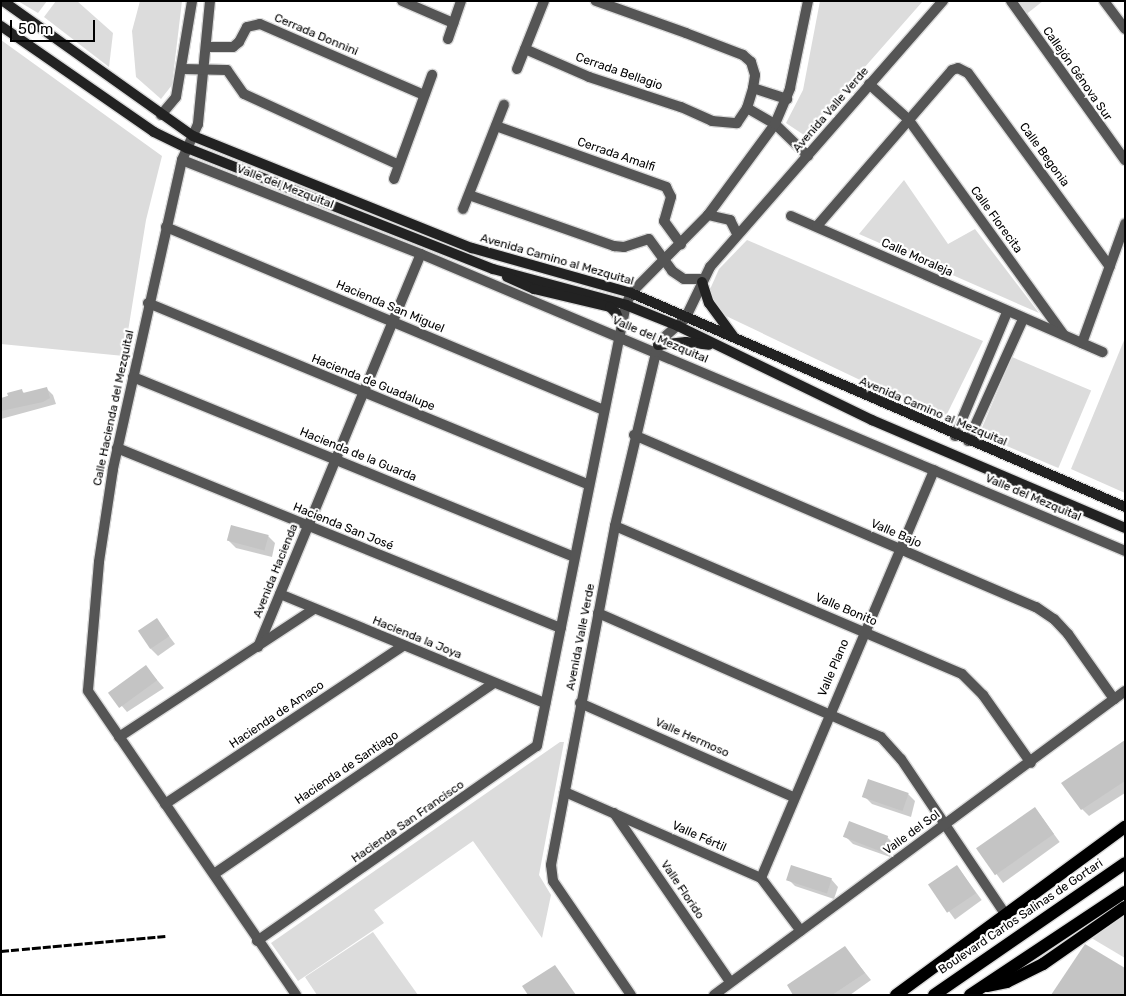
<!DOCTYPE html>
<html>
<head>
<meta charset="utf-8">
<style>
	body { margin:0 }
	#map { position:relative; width:1126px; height:996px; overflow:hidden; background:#fff; font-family:Rubik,sans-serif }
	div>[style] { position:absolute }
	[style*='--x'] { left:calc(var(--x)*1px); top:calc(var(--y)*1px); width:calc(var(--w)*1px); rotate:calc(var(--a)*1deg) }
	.green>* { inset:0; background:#dcdcdc; transform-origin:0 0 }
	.shadow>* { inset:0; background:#0003; transform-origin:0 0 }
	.building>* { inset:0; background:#c4c4c4; transform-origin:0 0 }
	.roads { filter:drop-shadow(1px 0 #dbdbdb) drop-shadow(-1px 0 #dbdbdb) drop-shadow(0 1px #dbdbdb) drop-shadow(0 -1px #dbdbdb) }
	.street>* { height:10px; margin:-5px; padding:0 5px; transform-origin:5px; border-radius:5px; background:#555 }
	.secondary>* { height:10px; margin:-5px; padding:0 5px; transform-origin:5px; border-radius:5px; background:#222 }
	.primary>* { height:12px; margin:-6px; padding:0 6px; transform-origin:6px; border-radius:6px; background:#000 }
	.rail>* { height:3px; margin-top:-1.5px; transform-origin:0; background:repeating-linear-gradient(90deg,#000 0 8px,transparent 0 10.5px) }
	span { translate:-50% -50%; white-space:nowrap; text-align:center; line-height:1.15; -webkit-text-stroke:4.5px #fff; paint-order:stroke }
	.street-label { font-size:12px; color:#000 }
	.frame { position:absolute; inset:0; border:2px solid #000; pointer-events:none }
	.scale { position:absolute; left:10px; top:20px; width:85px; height:22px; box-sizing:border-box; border:2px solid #000; border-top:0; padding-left:6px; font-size:15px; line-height:18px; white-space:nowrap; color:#000; -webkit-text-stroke:4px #fff; paint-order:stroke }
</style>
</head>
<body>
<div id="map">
	<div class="green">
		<div style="clip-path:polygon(18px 1px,47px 1px,38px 13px)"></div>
		<div style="clip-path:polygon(56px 1px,77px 1px,113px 33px,109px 67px,44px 17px)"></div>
		<div style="clip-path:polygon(140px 1px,182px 1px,172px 85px,161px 99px,136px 77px,132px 31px)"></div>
		<div style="clip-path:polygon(820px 1px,923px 1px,819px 119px,819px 126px,804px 135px,786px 123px,803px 90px)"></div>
		<div style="clip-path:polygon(1014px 1px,1043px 1px,1024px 16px)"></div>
		<div style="clip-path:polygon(1px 40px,162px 156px,146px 220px,124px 356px,1px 344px)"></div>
		<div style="clip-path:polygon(904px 180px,948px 244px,975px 229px,1039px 313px,859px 234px)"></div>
		<div style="clip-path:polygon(747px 240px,983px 341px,944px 420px,724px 315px,708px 294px,719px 269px)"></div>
		<div style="clip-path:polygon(1125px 338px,1125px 493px,1071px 469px)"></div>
		<div style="left:1012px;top:357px;width:86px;height:84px;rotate:23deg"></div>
		<div style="clip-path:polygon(560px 742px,564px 742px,539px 875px,551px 895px,542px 938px,473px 841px,374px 910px,384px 923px,298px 981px,271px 943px)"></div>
		<div style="clip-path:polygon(1125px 910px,1125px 958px,1088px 936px)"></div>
		<div style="clip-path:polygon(373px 932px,418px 995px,317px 995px,305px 977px)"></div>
	</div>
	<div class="shadow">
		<div style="clip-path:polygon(47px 389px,53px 395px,56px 404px,1px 419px,1px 399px,21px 390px,25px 394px)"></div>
		<div style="clip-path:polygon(268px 536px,275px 543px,272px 557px,236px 548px,228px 540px)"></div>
		<div style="clip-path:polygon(157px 620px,175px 644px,158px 656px,151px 649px)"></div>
		<div style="clip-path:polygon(146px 667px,164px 688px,127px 712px,110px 692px)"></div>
		<div style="clip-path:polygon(1125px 742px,1125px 793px,1089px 816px,1082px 809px)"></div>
		<div style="clip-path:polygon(908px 794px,915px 801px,911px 817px,872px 804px,864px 796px)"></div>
		<div style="left:1035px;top:808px;width:42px;height:70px;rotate:54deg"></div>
		<div style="clip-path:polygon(846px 837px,887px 837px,894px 844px,890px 857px,853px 844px)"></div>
		<div style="left:957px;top:866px;width:42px;height:33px;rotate:54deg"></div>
		<div style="clip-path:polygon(788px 879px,831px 879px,838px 887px,834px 899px,795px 886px)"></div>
		<div style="clip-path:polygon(845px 948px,871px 980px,850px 995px,794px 995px)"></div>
	</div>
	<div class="building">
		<div style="clip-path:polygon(47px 387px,50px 398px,43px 402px,1px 411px,1px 398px,8px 396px,7px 393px,22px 389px,23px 393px)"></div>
		<div style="left:231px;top:525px;width:39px;height:16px;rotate:15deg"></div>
		<div style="left:157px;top:618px;width:22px;height:23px;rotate:56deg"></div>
		<div style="left:146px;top:665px;width:19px;height:47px;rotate:54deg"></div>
		<div style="clip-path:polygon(1125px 740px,1125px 781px,1081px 810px,1061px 783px)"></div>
		<div style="left:868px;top:779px;width:43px;height:19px;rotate:19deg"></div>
		<div style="left:1035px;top:807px;width:33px;height:72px;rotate:55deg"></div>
		<div style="left:849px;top:821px;width:42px;height:17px;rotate:21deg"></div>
		<div style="left:791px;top:865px;width:43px;height:16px;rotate:18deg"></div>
		<div style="left:957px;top:865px;width:34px;height:35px;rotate:56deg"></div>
		<div style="clip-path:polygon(1085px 944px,1125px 968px,1125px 995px,1051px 995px)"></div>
		<div style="clip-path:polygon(845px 946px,865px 973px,832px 995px,793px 995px,787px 985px)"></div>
		<div style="clip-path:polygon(555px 965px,576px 995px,528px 995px,522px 986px)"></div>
	</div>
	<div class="roads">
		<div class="street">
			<div style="--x:210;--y:1;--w:124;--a:95.6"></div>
			<div style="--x:198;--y:124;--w:39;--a:114"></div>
			<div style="--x:182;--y:160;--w:317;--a:102.6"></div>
			<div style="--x:113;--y:469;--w:94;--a:98.6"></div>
			<div style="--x:99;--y:562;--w:129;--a:94.9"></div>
			<div style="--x:88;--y:691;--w:368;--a:55.6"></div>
			<div style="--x:402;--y:1;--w:56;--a:23.3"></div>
			<div style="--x:1011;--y:1;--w:196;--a:54.4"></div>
			<div style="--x:1104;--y:1;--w:35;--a:53"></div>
			<div style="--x:448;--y:39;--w:40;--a:-71.1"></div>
			<div style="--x:206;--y:47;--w:27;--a:0"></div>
			<div style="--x:233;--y:47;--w:8;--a:-40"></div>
			<div style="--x:239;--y:42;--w:17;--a:-62"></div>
			<div style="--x:247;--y:27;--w:13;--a:-13"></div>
			<div style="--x:260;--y:24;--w:179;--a:23.4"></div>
			<div style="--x:525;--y:49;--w:70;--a:23.6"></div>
			<div style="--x:589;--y:77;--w:97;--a:18.1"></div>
			<div style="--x:681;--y:107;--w:34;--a:24"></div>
			<div style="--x:712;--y:121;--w:25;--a:5"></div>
			<div style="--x:737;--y:123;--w:18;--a:-56"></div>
			<div style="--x:747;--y:108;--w:21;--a:-73"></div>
			<div style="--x:753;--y:88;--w:13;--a:-81"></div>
			<div style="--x:755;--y:75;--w:14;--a:-107"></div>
			<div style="--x:751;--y:62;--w:11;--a:-139"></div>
			<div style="--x:743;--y:55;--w:61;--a:-158.9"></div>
			<div style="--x:686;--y:33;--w:96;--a:-160.4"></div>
			<div style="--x:183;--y:69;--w:44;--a:1.3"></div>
			<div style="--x:227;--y:70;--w:29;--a:55"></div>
			<div style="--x:244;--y:94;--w:170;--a:24.6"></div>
			<div style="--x:517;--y:69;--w:73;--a:-68.3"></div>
			<div style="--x:869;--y:84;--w:52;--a:41.9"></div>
			<div style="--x:908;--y:119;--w:266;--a:54.2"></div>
			<div style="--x:753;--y:88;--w:36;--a:18"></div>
			<div style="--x:747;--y:108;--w:32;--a:30"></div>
			<div style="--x:775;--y:124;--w:46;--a:44.1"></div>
			<div style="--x:161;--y:115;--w:23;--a:-50"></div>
			<div style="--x:176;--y:97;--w:97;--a:-80.5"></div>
			<div style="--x:496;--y:126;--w:181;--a:19.7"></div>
			<div style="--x:666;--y:187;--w:11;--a:63"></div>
			<div style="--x:671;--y:197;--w:25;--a:106"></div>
			<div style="--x:664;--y:221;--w:29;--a:54"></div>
			<div style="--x:182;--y:160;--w:257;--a:21.5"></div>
			<div style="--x:421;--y:254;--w:764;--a:22.87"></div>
			<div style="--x:394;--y:179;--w:111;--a:-69.9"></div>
			<div style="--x:469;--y:195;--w:154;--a:19.4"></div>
			<div style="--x:614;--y:246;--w:10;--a:6"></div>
			<div style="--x:624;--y:247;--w:26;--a:-18"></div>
			<div style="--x:649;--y:239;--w:39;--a:54"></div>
			<div style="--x:672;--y:271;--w:14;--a:34"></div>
			<div style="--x:684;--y:279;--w:19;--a:0"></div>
			<div style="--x:463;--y:209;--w:112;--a:-68.5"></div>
			<div style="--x:708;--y:215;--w:23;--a:13"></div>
			<div style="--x:730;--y:220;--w:16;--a:63"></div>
			<div style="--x:791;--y:216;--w:340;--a:23.6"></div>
			<div style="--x:817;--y:226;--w:206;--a:-49.1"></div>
			<div style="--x:952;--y:70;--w:6;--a:-18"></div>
			<div style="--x:958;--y:68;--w:11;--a:27"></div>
			<div style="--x:968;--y:73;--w:240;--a:53.8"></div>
			<div style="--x:166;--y:227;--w:474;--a:22.7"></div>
			<div style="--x:148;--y:303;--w:476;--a:22.4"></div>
			<div style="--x:1082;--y:343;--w:127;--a:-70.1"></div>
			<div style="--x:133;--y:377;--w:475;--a:22.2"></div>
			<div style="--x:634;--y:435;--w:437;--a:23.2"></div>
			<div style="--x:1036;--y:607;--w:22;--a:34"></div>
			<div style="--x:1054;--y:619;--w:21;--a:47"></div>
			<div style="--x:1068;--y:634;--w:80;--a:54.7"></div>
			<div style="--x:955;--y:436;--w:134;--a:-67.2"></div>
			<div style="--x:968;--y:441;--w:134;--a:-65.7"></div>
			<div style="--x:117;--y:448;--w:479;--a:22.1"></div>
			<div style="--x:615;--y:526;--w:377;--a:23.1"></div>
			<div style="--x:962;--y:674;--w:30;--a:45"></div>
			<div style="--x:983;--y:695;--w:83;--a:54.8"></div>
			<div style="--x:280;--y:594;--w:287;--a:22.4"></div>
			<div style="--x:598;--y:613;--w:309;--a:23.7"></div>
			<div style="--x:881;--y:737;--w:30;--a:48"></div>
			<div style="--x:901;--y:759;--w:187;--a:56.1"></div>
			<div style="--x:258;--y:647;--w:425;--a:-67.5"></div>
			<div style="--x:580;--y:703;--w:233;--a:23.8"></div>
			<div style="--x:119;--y:737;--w:233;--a:-33.3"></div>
			<div style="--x:565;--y:792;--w:214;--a:23.7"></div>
			<div style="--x:761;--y:878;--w:66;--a:53"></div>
			<div style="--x:165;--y:804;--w:286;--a:-33.6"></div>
			<div style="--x:614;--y:813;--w:205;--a:55.5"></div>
			<div style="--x:214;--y:874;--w:339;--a:-34.3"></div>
			<div style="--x:761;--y:878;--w:443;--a:-67"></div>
			<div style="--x:257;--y:941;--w:341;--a:-34.9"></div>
			<div style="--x:537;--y:746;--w:450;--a:-78.6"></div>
			<div style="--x:626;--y:305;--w:13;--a:-67"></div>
			<div style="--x:631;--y:293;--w:110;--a:-45.4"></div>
			<div style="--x:708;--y:215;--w:113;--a:-53.6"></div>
			<div style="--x:775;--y:124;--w:39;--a:-67"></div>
			<div style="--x:790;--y:88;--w:89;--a:-78.3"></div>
			<div style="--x:631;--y:995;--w:138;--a:-124.4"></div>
			<div style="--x:553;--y:881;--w:16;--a:-97"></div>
			<div style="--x:551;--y:865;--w:345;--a:-79.3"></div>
			<div style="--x:615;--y:526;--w:179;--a:-76.7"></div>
			<div style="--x:656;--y:352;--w:14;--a:-65"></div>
			<div style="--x:662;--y:339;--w:30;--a:-41"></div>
			<div style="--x:685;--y:319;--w:58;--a:-64.3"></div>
			<div style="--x:710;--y:267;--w:354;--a:-48.8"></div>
			<div style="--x:714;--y:995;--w:511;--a:-36.49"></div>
		</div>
		<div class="secondary">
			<div style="--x:3;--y:1;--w:233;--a:35.4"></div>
			<div style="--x:193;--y:136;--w:301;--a:21.9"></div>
			<div style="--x:472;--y:248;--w:165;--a:15.8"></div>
			<div style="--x:631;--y:293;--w:538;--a:23.42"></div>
			<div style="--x:1;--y:26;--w:186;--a:34.7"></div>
			<div style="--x:154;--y:132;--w:37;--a:26"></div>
			<div style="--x:187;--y:148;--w:329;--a:21.6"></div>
			<div style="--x:493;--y:269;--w:138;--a:15.1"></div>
			<div style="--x:626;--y:305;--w:56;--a:22"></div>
			<div style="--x:678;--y:326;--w:216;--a:25.9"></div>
			<div style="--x:872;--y:420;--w:275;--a:23.1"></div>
			<div style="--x:507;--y:277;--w:30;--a:24"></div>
			<div style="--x:534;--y:289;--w:78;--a:13.3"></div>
			<div style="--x:610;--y:307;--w:8;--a:45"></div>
			<div style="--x:616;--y:313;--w:15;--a:67"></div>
			<div style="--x:702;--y:282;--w:22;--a:72"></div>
			<div style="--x:709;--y:303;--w:42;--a:53.7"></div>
			<div style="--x:658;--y:345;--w:28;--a:-6"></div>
			<div style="--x:686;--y:342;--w:23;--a:7"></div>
		</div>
		<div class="primary">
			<div style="--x:987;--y:986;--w:20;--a:-11"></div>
			<div style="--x:1007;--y:982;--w:40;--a:-26.6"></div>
			<div style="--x:1043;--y:964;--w:100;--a:-34.8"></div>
			<div style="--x:896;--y:995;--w:284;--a:-36.3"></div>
			<div style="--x:934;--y:995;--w:232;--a:-34.6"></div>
			<div style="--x:970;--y:995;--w:186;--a:-33.6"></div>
		</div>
	</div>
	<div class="rail">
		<div style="--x:1;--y:951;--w:165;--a:-5.2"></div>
	</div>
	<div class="street-label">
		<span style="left:316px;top:35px;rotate:23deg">Cerrada Donnini</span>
		<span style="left:619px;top:72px;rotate:19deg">Cerrada Bellagio</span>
		<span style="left:1077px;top:74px;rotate:55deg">Callejón Génova Sur</span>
		<span style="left:831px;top:110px;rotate:-49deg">Avenida Valle Verde</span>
		<span style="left:616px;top:155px;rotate:19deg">Cerrada Amalfi</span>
		<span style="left:1044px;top:155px;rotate:54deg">Calle Begonia</span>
		<span style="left:285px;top:187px;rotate:21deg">Valle del Mezquital</span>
		<span style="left:996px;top:220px;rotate:54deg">Calle Florecita</span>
		<span style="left:917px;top:258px;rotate:24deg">Calle Moraleja</span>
		<span style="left:557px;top:260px;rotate:16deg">Avenida Camino al Mezquital</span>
		<span style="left:390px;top:307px;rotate:23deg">Hacienda San Miguel</span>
		<span style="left:660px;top:340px;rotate:23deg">Valle del Mezquital</span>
		<span style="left:373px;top:383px;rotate:22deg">Hacienda de Guadalupe</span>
		<span style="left:114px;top:408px;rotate:-78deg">Calle Hacienda del Mezquital</span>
		<span style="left:933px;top:412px;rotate:23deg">Avenida Camino al Mezquital</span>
		<span style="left:358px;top:455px;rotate:22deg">Hacienda de la Guarda</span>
		<span style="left:1033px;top:498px;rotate:23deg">Valle del Mezquital</span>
		<span style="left:343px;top:527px;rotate:22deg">Hacienda San José</span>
		<span style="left:896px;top:534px;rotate:23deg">Valle Bajo</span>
		<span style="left:276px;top:571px;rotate:-68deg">Avenida Hacienda</span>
		<span style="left:846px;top:610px;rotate:23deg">Valle Bonito</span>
		<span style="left:581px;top:637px;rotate:-79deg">Avenida Valle Verde</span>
		<span style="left:417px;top:638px;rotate:22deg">Hacienda la Joya</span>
		<span style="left:834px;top:668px;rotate:-67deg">Valle Plano</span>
		<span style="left:277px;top:715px;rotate:-34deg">Hacienda de Amaco</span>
		<span style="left:692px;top:738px;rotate:24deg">Valle Hermoso</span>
		<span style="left:347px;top:768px;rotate:-34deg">Hacienda de Santiago</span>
		<span style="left:408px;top:822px;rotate:-35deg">Hacienda San Francisco</span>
		<span style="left:912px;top:833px;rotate:-36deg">Valle del Sol</span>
		<span style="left:699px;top:837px;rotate:24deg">Valle Fértil</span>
		<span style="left:682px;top:890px;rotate:56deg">Valle Florido</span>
		<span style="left:1021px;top:917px;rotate:-34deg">Boulevard Carlos Salinas de Gortari</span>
	</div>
	<div class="frame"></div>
	<div class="scale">50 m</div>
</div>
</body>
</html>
